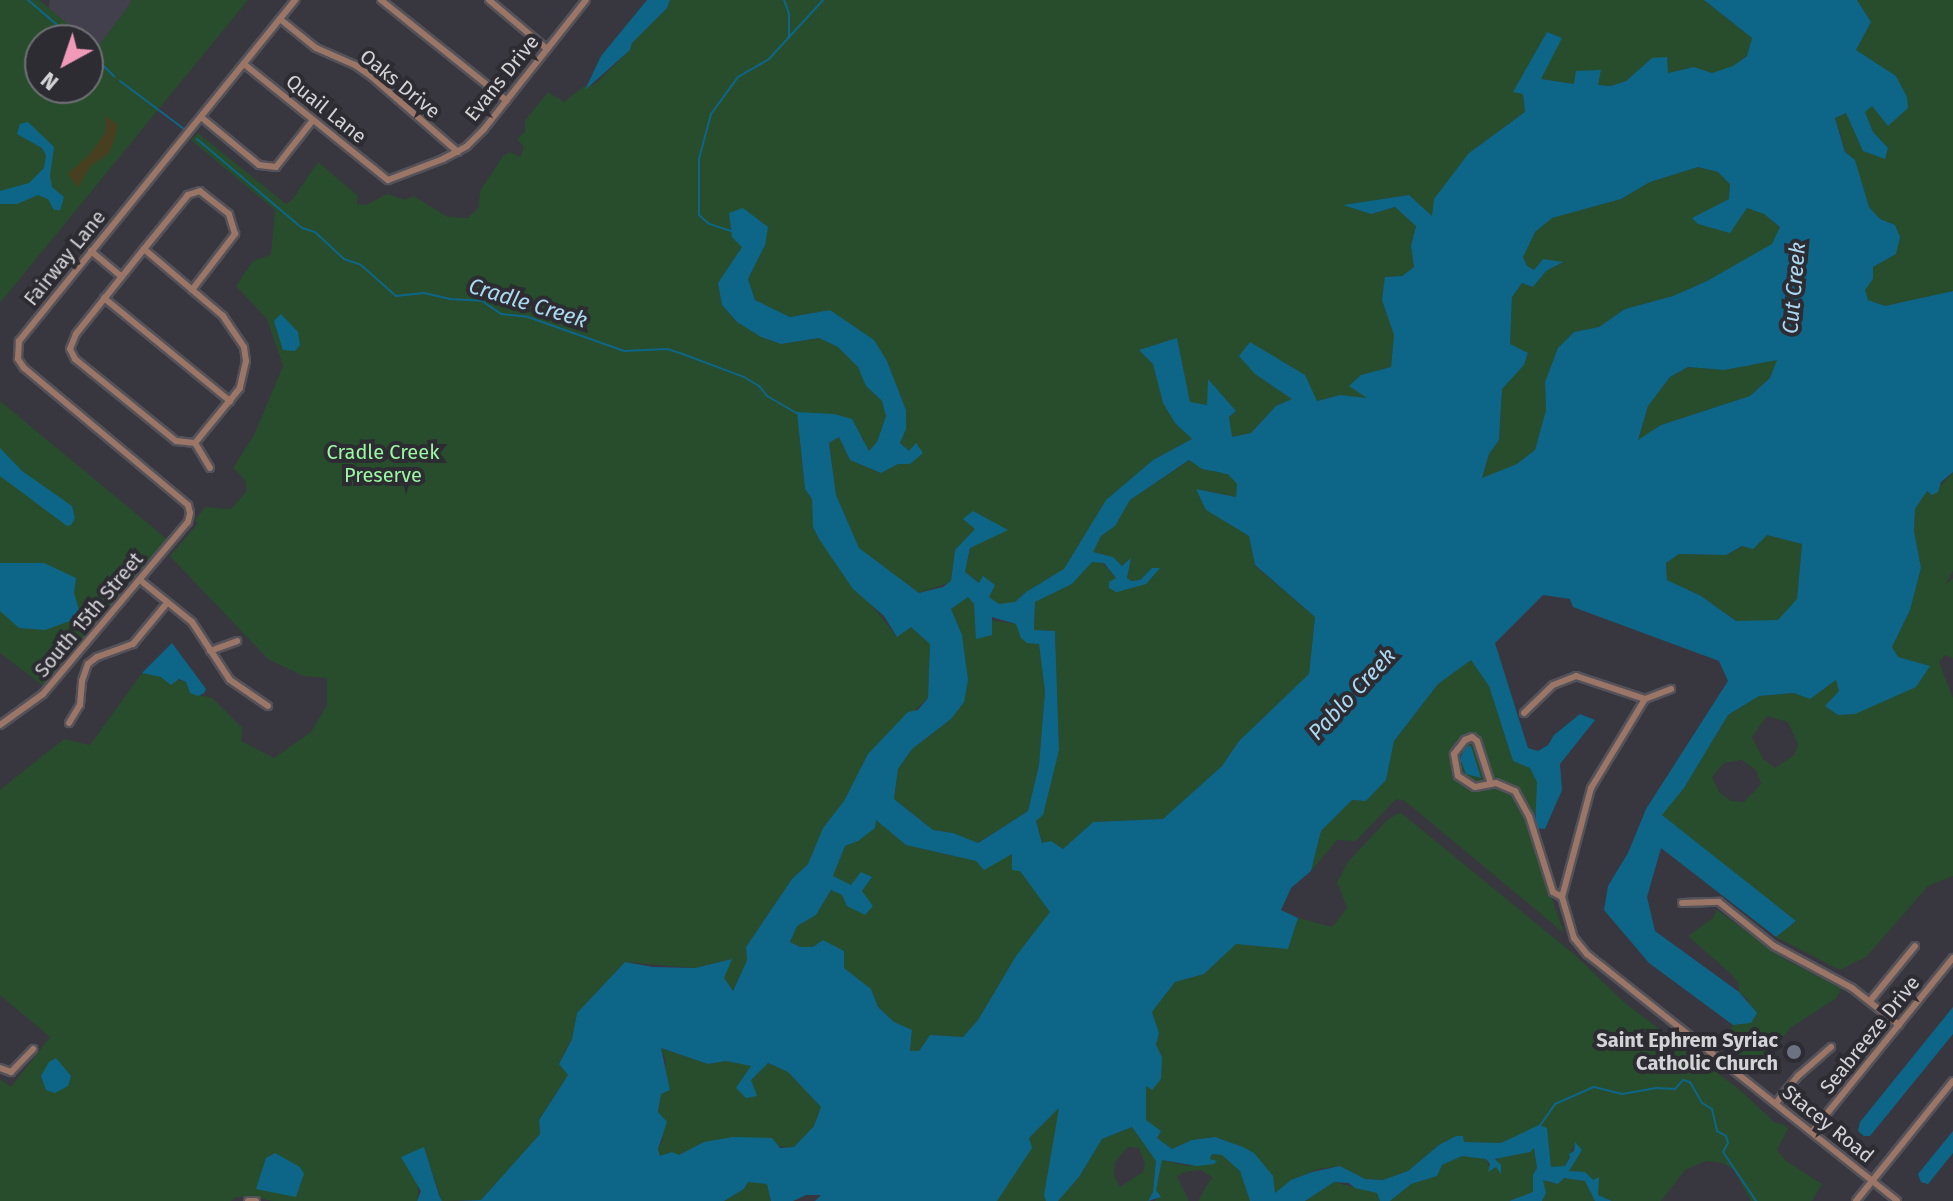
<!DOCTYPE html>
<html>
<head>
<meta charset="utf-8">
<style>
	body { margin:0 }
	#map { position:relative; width:1953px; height:1201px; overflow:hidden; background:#38363e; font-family:"Fira Sans",sans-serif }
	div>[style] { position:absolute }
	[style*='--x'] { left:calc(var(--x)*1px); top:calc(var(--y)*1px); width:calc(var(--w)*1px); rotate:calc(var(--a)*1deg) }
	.built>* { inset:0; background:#42404d }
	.green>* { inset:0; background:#284d2c }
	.sand>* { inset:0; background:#473f1f }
	.water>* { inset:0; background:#0d6688 }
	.stream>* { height:2px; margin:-1px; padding:0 1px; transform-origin:1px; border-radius:1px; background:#0d6688 }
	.roads { filter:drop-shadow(2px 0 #54525a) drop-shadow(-2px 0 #54525a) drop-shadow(0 2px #54525a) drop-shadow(0 -2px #54525a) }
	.minor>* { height:6px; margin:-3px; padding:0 3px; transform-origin:3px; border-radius:3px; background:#9b7666 }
	.dots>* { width:22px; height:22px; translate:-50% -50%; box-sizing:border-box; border:4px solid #2d2c33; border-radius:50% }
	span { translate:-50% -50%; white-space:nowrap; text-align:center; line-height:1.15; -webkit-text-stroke:8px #2d2c33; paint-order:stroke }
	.street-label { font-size:20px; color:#d4d4d8 }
	.park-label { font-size:20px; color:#9bf8a2 }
	.poi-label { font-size:20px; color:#d4d4d8; font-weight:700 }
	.right { translate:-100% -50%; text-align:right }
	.water-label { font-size:22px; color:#abd9f1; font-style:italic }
	.north { position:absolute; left:24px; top:24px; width:80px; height:80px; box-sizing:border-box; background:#2d2c33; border:2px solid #706f75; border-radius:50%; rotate:220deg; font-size:22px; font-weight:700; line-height:32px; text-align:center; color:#d4d4d8 }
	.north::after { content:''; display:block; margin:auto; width:28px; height:36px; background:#f09ab7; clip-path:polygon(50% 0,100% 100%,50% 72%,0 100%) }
</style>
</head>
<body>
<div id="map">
	<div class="built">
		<div style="clip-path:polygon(50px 0,133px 0,97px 49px,49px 9px)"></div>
	</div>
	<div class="green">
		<div style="clip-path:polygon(0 0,39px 0,87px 40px,40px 40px,40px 88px,88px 88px,88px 41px,97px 48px,133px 0,248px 0,0 303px)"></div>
		<div style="clip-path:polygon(670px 0,1704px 0,1752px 38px,1747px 55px,1733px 67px,1712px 73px,1694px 67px,1668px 73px,1652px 58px,1626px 81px,1611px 86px,1598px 85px,1600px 70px,1574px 84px,1541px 79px,1561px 38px,1547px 32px,1514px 92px,1523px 94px,1525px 112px,1469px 153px,1432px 217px,1409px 195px,1345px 205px,1371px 214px,1395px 207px,1416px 225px,1411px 246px,1414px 267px,1402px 276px,1386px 277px,1382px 300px,1394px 335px,1391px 367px,1361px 375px,1369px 399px,1340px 395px,1317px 401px,1255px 374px,1293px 399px,1276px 406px,1251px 433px,1231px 437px,1229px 417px,1236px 411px,1209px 380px,1207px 405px,1190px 403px,1177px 338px,1140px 350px,1153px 364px,1163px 403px,1175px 423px,1192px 439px,1153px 460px,1106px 500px,1065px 569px,1026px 592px,1015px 602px,999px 605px,989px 597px,994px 585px,980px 583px,965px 572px,975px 529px,955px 550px,951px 582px,919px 593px,859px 548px,836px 495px,829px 443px,839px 437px,850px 460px,881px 473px,898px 464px,911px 464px,909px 451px,900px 442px,906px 429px,906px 410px,887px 361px,830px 310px,790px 317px,755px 300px,748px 279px,765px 245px,742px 247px,718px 283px,722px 305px,737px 322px,761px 337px,781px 344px,819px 338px,838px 347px,859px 367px,866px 386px,882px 401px,886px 416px,877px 442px,869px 451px,864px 446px,864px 438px,799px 432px,805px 489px,812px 499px,813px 527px,819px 539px,897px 637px,911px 627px,930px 644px,928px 698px,868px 754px,844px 801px,823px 828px,808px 864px,792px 879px,746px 947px,747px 960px,732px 992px,723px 978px,731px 959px,695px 968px,625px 962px,577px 1013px,572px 1038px,559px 1063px,568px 1075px,539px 1119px,540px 1134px,481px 1200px,442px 1201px,424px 1148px,417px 1201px,273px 1201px,255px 1197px,235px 1197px,231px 1201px,0 1201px,0 1079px,11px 1087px,50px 1037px,0 995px,0 790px,64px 739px,90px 745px,142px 673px,186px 682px,190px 693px,212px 698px,242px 728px,241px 741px,274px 758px,311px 732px,327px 705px,327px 678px,303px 676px,268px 659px,170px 556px,198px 523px,195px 520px,205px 507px,231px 509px,247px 491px,245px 480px,233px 468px,254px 435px,283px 366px,267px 319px,236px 286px,253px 261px,271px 255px,275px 210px,191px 140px,198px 133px,286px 204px,292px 200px,318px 162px,357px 195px,357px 204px,366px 205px,387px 194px,405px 200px,413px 196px,448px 217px,468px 218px,479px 207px,480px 191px,503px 156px,510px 152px,520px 157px,524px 147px,517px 139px,525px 132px,525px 121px,548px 92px,564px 102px,583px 87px,594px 85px,630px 50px,632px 43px,667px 8px)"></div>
		<div style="clip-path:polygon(1857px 0,1953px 0,1953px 291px,1885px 306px,1868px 300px,1865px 290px,1873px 279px,1873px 267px,1896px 254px,1895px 225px,1880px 219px,1869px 207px,1855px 161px,1846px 152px,1835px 117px,1846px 113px,1863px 151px,1888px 148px,1873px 132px,1865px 112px,1896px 76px,1856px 50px,1871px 22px)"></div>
		<div style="clip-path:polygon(1698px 167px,1718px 172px,1730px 184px,1729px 199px,1693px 218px,1698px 224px,1730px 232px,1747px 208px,1764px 214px,1781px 228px,1773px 244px,1707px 281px,1673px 296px,1625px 309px,1599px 327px,1574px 332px,1558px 348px,1545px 382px,1546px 410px,1535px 450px,1517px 464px,1482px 479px,1489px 454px,1499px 440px,1502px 389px,1524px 365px,1528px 354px,1510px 345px,1512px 297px,1522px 283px,1533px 287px,1546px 271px,1562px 263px,1543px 259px,1534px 270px,1527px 267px,1523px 256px,1535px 232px,1552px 218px,1621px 199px,1650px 182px)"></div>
		<div style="clip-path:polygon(1778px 359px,1770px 378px,1750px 396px,1661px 425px,1638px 441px,1648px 406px,1670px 377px,1689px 367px,1724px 370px)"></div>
		<div style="clip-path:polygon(0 401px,168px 540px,46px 688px,0 653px)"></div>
		<div style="clip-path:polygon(1190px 460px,1202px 469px,1228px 474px,1237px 484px,1236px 497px,1198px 489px,1206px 510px,1249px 536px,1255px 566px,1315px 617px,1309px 674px,1239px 741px,1222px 766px,1163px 819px,1093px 822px,1063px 849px,1043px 844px,1036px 821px,1059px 750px,1055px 631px,1034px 630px,1035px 602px,1072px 584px,1092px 561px,1103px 563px,1124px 588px,1146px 584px,1153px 576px,1152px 568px,1140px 580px,1131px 581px,1127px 578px,1131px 559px,1122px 566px,1112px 557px,1092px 552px,1101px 536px,1115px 526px,1130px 500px)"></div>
		<div style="clip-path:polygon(evenodd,1953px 472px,1953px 571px,1945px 585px,1953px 578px,1953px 658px,1944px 655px,1939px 662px,1953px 698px,1953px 876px,1928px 886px,1867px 956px,1840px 970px,1776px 937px,1796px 921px,1661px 815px,1684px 788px,1728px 715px,1759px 696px,1794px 693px,1810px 699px,1836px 680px,1839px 691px,1825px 706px,1838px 715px,1855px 714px,1898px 657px,1892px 647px,1910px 610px,1921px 568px,1914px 532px,1915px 509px,1927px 491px,1932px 495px,1953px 472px,1767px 716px,1788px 722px,1798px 744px,1794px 755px,1775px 768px,1763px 759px,1752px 737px,1767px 716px,1953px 472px,1742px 760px,1756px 770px,1761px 784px,1744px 802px,1731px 801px,1719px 792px,1712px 777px,1724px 763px,1742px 760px)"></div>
		<div style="clip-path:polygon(1767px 535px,1802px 544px,1797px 599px,1778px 621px,1736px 621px,1701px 596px,1667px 580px,1666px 563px,1679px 554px,1726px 555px)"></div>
		<div style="clip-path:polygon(968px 597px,974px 604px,976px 618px,1016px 624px,1039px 644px,1045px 691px,1039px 765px,1028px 811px,977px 843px,953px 833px,933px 830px,894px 799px,898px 769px,912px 749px,951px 719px,962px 635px,951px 609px)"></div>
		<div style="clip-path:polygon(1471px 659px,1489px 686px,1513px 761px,1530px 768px,1538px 782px,1536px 814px,1523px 815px,1564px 933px,1405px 801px,1396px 799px,1356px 841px,1337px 840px,1311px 871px,1321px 831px,1352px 800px,1366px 801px,1386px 780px,1394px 741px,1438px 684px)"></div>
		<div style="clip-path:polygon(1400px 812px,1576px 956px,1625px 1003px,1741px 1091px,1775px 1123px,1783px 1124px,1788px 1129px,1777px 1150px,1786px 1161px,1822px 1184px,1812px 1201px,1751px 1201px,1734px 1170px,1723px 1163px,1706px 1161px,1685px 1170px,1661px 1201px,1612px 1201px,1598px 1195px,1593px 1180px,1569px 1171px,1578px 1148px,1575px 1143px,1565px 1166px,1556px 1169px,1551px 1167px,1548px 1145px,1464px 1142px,1456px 1136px,1439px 1145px,1408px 1171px,1383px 1180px,1365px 1179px,1340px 1166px,1318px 1169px,1292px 1180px,1275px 1193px,1243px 1147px,1215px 1137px,1192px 1140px,1172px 1149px,1157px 1138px,1146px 1121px,1146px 1085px,1162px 1057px,1156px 1045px,1159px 1033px,1152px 1012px,1175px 982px,1204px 974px,1236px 943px,1288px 949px,1298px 918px,1332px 927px,1347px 908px,1337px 882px,1348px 862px,1386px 821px)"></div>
		<div style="clip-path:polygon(875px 819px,906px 845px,976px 861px,984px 869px,1012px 854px,1020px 871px,1051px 912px,1016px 956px,978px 1020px,963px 1037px,930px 1035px,919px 1051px,910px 1052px,912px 1030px,894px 1022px,878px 1007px,871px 989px,843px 968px,823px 940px,813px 947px,800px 947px,790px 942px,797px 926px,816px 915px,831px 890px,842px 895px,862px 891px,872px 877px,851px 885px,833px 876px,845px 846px,858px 841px)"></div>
		<div style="clip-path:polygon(1717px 910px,1783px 958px,1842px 989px,1835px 999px,1790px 1028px,1774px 1051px,1762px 1064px,1754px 1067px,1724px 1042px,1733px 1025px,1751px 1023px,1748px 1000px,1739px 992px,1738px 982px,1730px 973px,1688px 936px,1713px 918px)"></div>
		<div style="clip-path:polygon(660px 1048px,708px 1064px,726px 1061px,752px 1066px,751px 1080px,767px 1063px,788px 1072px,821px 1107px,814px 1126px,794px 1147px,704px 1142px,679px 1155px,660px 1156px,658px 1149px,663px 1140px,658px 1113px,661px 1094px,670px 1090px,665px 1077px,666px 1060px)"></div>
		<div style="clip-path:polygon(1060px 1107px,1044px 1195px,1046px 1201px,997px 1201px,1029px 1138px)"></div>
		<div style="clip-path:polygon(evenodd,1132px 1127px,1156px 1161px,1153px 1192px,1148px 1201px,1058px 1201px,1079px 1177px,1102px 1139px,1132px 1127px,1128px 1147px,1139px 1148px,1145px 1164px,1143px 1172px,1120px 1187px,1114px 1175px,1115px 1162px,1128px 1147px)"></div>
		<div style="clip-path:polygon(1534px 1147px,1537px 1168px,1533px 1175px,1533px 1193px,1509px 1201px,1390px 1201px,1411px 1184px,1436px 1176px,1442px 1165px,1462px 1155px,1486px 1159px,1490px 1168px,1501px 1156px,1529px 1152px)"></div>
		<div style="clip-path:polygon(1212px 1154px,1222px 1155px,1240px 1171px,1250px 1201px,1198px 1201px,1212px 1177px,1201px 1170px,1184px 1172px,1177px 1177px,1189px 1201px,1155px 1201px,1159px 1197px,1156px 1190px,1161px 1160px,1189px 1166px,1210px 1160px)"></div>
		<div style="clip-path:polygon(1564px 1178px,1585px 1180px,1595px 1201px,1542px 1201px,1546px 1193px,1542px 1180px,1558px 1184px)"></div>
		<div style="clip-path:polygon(748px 1182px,767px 1184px,771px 1201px,724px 1201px,744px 1189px)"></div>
		<div style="clip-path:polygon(1334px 1182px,1377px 1193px,1380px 1201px,1305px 1201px)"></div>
	</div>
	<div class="sand">
		<div style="clip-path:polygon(106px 116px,118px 125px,113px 144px,108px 154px,90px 166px,78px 188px,68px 174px,89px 155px,105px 133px)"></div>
	</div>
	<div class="water">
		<div style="clip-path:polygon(647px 0,670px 0,667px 8px,632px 43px,630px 50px,585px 90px,601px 56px)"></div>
		<div style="clip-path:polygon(evenodd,1704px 0,1857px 0,1871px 22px,1856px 50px,1896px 76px,1907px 97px,1908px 108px,1888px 126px,1872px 106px,1865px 112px,1873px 132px,1888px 148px,1885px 159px,1863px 151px,1846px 113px,1835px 118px,1845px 152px,1855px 160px,1869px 207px,1880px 219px,1895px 225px,1900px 237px,1896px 254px,1873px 267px,1873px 279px,1865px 290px,1868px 300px,1885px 306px,1953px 291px,1953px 472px,1941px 482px,1938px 492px,1932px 495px,1927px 491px,1915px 509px,1914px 531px,1921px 568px,1910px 610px,1892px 647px,1898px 657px,1930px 666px,1916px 687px,1855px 714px,1838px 715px,1825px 706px,1839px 691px,1836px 680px,1810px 699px,1794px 693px,1759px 696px,1728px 715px,1684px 788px,1662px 815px,1796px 921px,1776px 937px,1661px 848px,1647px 897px,1655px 931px,1739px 992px,1757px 1013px,1751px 1023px,1733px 1025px,1649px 963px,1604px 910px,1608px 886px,1628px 853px,1646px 809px,1728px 681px,1719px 661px,1573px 607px,1570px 599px,1543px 595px,1495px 643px,1528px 748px,1538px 751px,1548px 745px,1554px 735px,1580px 714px,1595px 720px,1560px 764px,1562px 790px,1545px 829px,1535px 828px,1537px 782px,1530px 768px,1513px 761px,1489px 686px,1471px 660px,1438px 684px,1394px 741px,1386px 780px,1366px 801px,1352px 800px,1321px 831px,1311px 871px,1291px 888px,1281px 910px,1298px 918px,1288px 949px,1236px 944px,1204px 974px,1175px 982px,1152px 1012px,1159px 1033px,1156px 1045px,1162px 1057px,1161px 1079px,1152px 1090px,1146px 1086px,1146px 1120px,1161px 1131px,1157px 1138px,1172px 1149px,1192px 1140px,1215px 1137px,1243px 1147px,1254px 1153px,1273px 1176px,1275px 1193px,1291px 1180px,1312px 1172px,1340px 1166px,1365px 1179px,1383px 1180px,1408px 1171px,1439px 1145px,1456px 1136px,1463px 1136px,1464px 1142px,1501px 1143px,1539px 1125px,1547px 1128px,1551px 1167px,1565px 1166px,1570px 1157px,1569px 1154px,1574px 1151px,1575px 1142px,1582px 1150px,1569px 1171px,1585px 1172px,1593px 1180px,1599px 1177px,1598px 1195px,1612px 1201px,1595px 1201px,1585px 1181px,1564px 1178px,1558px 1184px,1543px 1180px,1546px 1193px,1542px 1201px,1509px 1201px,1533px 1192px,1533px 1175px,1537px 1168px,1534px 1148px,1530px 1152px,1495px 1159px,1501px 1165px,1501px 1174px,1496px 1167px,1488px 1172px,1490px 1164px,1486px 1159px,1462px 1156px,1442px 1165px,1437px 1176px,1411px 1184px,1390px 1201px,1380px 1201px,1377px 1193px,1355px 1188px,1349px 1183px,1334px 1182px,1305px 1201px,1250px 1201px,1240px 1171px,1222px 1155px,1212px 1154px,1210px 1159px,1217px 1161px,1214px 1164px,1197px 1166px,1162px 1160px,1156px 1190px,1161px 1197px,1148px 1201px,1153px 1192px,1156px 1161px,1132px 1127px,1102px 1139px,1079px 1177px,1058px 1201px,1046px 1201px,1044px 1195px,1059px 1108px,1029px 1138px,1032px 1148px,997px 1201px,815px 1201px,821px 1195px,806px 1195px,793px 1201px,771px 1201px,767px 1184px,748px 1182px,744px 1189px,724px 1201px,457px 1201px,481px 1200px,540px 1134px,539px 1120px,568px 1075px,559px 1064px,572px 1039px,577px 1013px,625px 962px,653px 967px,695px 968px,732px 959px,724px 978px,733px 991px,747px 960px,746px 947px,792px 879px,808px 864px,823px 828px,844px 801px,868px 754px,908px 712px,918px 710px,928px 698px,930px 644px,911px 627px,897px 637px,884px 616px,853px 589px,819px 539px,813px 527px,812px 499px,805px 489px,797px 412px,834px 414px,852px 419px,869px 451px,877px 442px,886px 416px,882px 401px,866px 386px,858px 367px,838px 347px,819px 338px,781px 344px,761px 337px,737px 322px,722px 305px,718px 283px,742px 247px,732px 237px,729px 213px,743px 208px,768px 227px,765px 245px,748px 279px,755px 300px,790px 317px,830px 310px,874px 340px,887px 361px,906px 410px,906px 429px,900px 443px,909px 451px,916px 443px,923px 453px,910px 464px,898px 464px,881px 473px,850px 460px,839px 437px,829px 443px,836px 495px,859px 548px,919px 593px,943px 587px,951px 581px,955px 550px,975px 529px,963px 519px,973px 511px,1008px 530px,970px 548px,965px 572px,979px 583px,983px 576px,995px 585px,989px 597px,999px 604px,1015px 602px,1026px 592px,1064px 569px,1106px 500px,1153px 460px,1192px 439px,1175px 423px,1163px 403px,1153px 364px,1139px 350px,1177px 338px,1190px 402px,1207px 405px,1208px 379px,1236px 411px,1229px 417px,1232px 437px,1251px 433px,1276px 406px,1292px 399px,1255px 374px,1239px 356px,1250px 342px,1305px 375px,1317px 401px,1340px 395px,1367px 398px,1349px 386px,1361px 375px,1391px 367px,1394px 335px,1382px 300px,1385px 277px,1402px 276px,1414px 267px,1411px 246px,1416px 226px,1395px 207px,1371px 214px,1343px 205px,1409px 195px,1432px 216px,1434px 199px,1469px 153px,1525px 112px,1523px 94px,1513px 92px,1547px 32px,1562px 38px,1541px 79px,1574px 84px,1576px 71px,1601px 70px,1598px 85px,1611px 86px,1626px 81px,1652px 58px,1667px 57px,1668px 73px,1694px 67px,1712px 73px,1733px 66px,1747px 56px,1752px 38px,1704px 0,1698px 167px,1718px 172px,1730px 184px,1729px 199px,1692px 218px,1698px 224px,1730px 233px,1747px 208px,1764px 214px,1780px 227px,1772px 244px,1707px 281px,1673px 296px,1625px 309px,1599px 327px,1574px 332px,1558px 348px,1545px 382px,1546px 410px,1535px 450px,1517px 464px,1482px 478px,1489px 454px,1499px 440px,1502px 389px,1524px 365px,1528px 353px,1510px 344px,1512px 297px,1522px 283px,1533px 287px,1546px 271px,1563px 262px,1543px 259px,1534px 270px,1527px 266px,1523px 257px,1535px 232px,1552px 218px,1621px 199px,1650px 182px,1698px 167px,1704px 0,1777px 360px,1770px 378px,1750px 396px,1661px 425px,1638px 440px,1648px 406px,1670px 377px,1688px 367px,1724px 370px,1777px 360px,1704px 0,1189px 460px,1202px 469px,1228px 474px,1237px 484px,1236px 497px,1196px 489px,1206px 510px,1249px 536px,1255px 565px,1315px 617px,1309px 674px,1239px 741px,1222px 766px,1163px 819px,1093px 822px,1063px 849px,1051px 841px,1042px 843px,1036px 821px,1043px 815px,1059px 750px,1055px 631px,1034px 630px,1035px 602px,1072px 584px,1092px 562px,1104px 563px,1116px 578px,1109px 582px,1109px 588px,1117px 592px,1146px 584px,1160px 568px,1152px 568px,1140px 580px,1131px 581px,1127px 578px,1131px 558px,1122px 566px,1113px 557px,1093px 552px,1101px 536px,1115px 526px,1130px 500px,1189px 460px,1704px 0,1767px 535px,1802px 544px,1797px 599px,1778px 620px,1736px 621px,1701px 596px,1667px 580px,1666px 563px,1679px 554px,1726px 555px,1742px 546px,1753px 549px,1767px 535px,1704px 0,968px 597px,974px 604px,976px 639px,992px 635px,992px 617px,1016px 624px,1021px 638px,1027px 643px,1039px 644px,1045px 691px,1039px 765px,1028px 811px,978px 843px,953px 833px,933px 830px,894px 799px,898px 769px,912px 749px,951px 719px,964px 702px,968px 680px,962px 635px,951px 609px,968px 597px,1704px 0,876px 820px,906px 845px,976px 861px,984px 870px,1012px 854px,1012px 870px,1020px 871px,1050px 912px,1016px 956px,978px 1020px,963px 1037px,930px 1035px,919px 1051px,910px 1051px,912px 1030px,894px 1022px,878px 1007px,871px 989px,844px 968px,844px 951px,823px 940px,813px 947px,800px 947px,790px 942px,797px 926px,816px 915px,831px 890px,842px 895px,847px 906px,865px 915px,873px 906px,862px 891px,872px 877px,861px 872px,851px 885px,833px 876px,845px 846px,858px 841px,875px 828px,876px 820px,1704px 0,661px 1048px,708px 1064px,726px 1061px,751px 1066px,736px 1088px,746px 1098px,757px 1096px,751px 1080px,768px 1063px,788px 1072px,821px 1107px,814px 1126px,794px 1147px,780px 1148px,772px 1138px,733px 1137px,704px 1142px,679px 1155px,672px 1152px,660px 1156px,658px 1149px,667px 1122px,658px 1112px,661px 1094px,670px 1090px,661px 1048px)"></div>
		<div style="clip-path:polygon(28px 122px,54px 147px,50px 176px,52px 187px,64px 197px,60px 210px,54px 210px,48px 199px,38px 195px,17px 204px,0 204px,0 191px,29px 183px,44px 168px,46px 155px,42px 148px,17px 134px,20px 124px)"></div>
		<div style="clip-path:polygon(281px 314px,298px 332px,300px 345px,295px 351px,283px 350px,274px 321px)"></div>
		<div style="clip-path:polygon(0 448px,22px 471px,72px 506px,75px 518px,71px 525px,67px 526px,0 476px)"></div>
		<div style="clip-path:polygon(0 563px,44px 563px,76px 578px,74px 593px,81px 617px,45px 630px,19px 628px,0 611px)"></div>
		<div style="clip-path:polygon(172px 643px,206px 689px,204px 693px,198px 696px,190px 693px,186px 682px,179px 679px,171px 685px,161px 677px,142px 673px)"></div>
		<div style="clip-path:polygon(1467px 746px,1471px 746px,1481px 778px,1466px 774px,1460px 758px)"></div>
		<div style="clip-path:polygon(1953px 1007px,1953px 1034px,1870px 1136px,1864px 1136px,1858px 1131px,1860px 1122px)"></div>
		<div style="clip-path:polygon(56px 1058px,71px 1076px,68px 1086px,55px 1093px,46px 1090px,41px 1076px,49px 1062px)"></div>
		<div style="clip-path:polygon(1953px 1131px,1953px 1153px,1928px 1184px,1921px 1182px,1918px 1174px)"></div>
		<div style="clip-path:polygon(424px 1147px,439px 1195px,442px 1201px,417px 1201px,421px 1191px,401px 1157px)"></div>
		<div style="clip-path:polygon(275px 1153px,300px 1167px,304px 1174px,296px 1197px,256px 1189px,266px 1158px)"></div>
	</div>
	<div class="stream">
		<div style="--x:28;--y:0;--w:62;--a:40.4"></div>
		<div style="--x:784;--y:0;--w:15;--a:70"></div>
		<div style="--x:789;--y:14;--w:24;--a:90"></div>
		<div style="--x:88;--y:51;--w:37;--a:44"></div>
		<div style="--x:120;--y:81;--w:80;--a:36.9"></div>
		<div style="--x:197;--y:139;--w:138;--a:40.3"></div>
		<div style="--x:302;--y:228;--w:14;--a:17"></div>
		<div style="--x:315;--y:232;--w:40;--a:43"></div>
		<div style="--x:344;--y:259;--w:18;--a:19"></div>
		<div style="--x:361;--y:265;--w:47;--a:41.5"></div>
		<div style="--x:396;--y:296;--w:28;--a:-6"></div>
		<div style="--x:424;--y:293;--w:26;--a:13"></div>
		<div style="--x:449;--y:299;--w:33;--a:3"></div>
		<div style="--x:482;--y:301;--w:23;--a:34"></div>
		<div style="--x:501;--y:314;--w:27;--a:6"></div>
		<div style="--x:528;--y:317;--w:102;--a:19.5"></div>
		<div style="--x:624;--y:351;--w:43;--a:-2.7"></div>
		<div style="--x:667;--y:349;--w:14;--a:17"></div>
		<div style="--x:680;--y:353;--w:68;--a:20.6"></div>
		<div style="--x:744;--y:377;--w:17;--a:31"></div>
		<div style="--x:759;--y:386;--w:13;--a:51"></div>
		<div style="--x:767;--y:396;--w:36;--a:30"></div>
		<div style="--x:731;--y:231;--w:23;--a:-162"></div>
		<div style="--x:709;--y:224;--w:13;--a:-138"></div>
		<div style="--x:699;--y:215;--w:56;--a:-90"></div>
		<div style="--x:699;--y:159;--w:47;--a:-75.1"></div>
		<div style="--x:711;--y:114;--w:46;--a:-53.9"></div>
		<div style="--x:738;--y:77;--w:36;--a:-30"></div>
		<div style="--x:769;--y:59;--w:80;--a:-47.5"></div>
		<div style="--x:1539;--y:1127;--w:28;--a:-55"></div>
		<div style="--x:1555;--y:1104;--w:43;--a:-23.6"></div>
		<div style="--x:1594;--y:1087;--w:29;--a:14"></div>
		<div style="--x:1622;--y:1094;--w:35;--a:-10"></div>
		<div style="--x:1656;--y:1088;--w:19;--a:3"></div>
		<div style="--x:1675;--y:1089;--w:12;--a:-48"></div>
		<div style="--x:1683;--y:1080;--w:7;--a:16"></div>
		<div style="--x:1690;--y:1082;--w:24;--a:60"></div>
		<div style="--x:1702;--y:1103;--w:12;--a:31"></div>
		<div style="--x:1712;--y:1109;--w:23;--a:77"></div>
		<div style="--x:1717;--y:1131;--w:10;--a:29"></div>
		<div style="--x:1726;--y:1136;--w:7;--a:74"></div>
		<div style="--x:1728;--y:1143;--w:10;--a:119"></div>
		<div style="--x:1723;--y:1152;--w:59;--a:56"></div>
	</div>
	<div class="roads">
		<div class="minor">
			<div style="--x:381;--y:0;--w:161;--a:38.7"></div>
			<div style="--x:489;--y:0;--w:76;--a:40.2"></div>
			<div style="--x:280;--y:19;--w:46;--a:38.9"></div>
			<div style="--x:316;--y:48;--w:43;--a:23.6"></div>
			<div style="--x:355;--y:65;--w:21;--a:35"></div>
			<div style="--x:372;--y:77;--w:114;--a:41.1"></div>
			<div style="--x:244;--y:64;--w:185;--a:38.9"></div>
			<div style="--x:388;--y:180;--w:59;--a:-20.9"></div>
			<div style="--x:443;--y:159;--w:27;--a:-28"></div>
			<div style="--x:467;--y:146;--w:24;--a:-45"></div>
			<div style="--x:484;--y:129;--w:164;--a:-51.7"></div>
			<div style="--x:201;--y:117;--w:75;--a:39.6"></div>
			<div style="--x:259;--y:165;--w:17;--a:7"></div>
			<div style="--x:276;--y:167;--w:60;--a:-51.8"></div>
			<div style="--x:144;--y:249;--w:104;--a:40.3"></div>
			<div style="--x:223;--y:316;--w:37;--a:56"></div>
			<div style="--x:244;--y:347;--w:14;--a:82"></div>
			<div style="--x:246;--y:361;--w:28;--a:103"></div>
			<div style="--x:240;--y:388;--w:71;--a:129.3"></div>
			<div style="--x:91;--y:251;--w:40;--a:40"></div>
			<div style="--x:192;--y:290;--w:71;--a:-52.5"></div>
			<div style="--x:235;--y:234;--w:21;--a:-107"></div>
			<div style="--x:229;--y:214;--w:37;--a:-142"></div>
			<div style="--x:200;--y:191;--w:13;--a:162"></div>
			<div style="--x:188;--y:195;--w:70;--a:129.2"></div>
			<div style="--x:144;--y:249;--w:109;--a:128.7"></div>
			<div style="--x:76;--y:334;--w:16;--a:112"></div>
			<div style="--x:70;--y:349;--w:11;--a:63"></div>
			<div style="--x:75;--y:359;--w:130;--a:39.1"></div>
			<div style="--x:176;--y:441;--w:19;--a:6"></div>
			<div style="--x:104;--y:298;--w:163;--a:39.3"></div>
			<div style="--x:195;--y:443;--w:29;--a:59"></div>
			<div style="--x:140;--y:580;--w:67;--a:38.9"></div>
			<div style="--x:192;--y:622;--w:69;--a:56.8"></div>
			<div style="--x:230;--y:680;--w:46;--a:34.4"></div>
			<div style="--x:210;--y:651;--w:29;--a:-20"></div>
			<div style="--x:1645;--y:699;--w:104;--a:121.2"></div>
			<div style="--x:1591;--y:788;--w:113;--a:104.9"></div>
			<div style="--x:1562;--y:897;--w:43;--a:73.7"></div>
			<div style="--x:1574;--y:938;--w:21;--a:51"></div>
			<div style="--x:1587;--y:954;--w:396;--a:38.5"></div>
			<div style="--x:1645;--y:699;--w:28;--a:-21"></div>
			<div style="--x:1524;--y:713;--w:40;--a:-44"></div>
			<div style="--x:1553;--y:685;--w:25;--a:-21"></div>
			<div style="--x:1576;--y:676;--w:73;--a:18.4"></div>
			<div style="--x:69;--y:723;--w:21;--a:-59"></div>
			<div style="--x:80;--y:705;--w:24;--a:-85"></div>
			<div style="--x:82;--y:681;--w:18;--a:-71"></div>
			<div style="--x:88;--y:664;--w:11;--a:-38"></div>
			<div style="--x:97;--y:657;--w:38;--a:-20"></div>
			<div style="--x:133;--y:644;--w:53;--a:-50.3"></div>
			<div style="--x:0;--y:725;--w:53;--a:-35.8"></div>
			<div style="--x:43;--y:694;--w:225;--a:-49.9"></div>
			<div style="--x:188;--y:522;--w:9;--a:-77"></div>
			<div style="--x:190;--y:513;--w:8;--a:-104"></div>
			<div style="--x:188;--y:505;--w:214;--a:-140.1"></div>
			<div style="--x:24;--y:368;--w:11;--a:-124"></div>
			<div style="--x:18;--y:359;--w:18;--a:-87"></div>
			<div style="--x:19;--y:341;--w:439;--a:-51"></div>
			<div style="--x:1491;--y:784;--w:45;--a:-108"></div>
			<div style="--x:1477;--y:741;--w:6;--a:-141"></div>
			<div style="--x:1472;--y:737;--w:8;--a:157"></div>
			<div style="--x:1465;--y:740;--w:18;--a:128"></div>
			<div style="--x:1454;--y:754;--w:22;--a:80"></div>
			<div style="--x:1458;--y:776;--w:20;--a:33"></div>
			<div style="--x:1475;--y:787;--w:16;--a:-11"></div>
			<div style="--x:1491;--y:784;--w:5;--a:-11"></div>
			<div style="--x:1496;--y:783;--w:21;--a:23"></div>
			<div style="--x:1515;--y:791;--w:29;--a:61"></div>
			<div style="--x:1529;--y:816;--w:80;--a:72.5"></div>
			<div style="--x:1553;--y:892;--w:10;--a:29"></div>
			<div style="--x:1682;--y:903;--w:37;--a:-2"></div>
			<div style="--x:1719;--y:902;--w:70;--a:38.7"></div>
			<div style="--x:1774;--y:946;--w:89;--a:28.3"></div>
			<div style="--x:1852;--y:988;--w:60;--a:38.2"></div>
			<div style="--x:1870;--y:1001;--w:71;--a:-50.7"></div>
			<div style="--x:0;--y:1068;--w:12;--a:20"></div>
			<div style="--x:11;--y:1072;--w:32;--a:-46"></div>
			<div style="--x:1776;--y:1103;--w:35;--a:-51"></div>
			<div style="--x:1798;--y:1076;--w:44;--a:-41.3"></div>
			<div style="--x:1812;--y:1132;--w:224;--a:-51"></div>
			<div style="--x:248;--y:1201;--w:8;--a:0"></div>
			<div style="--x:1856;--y:1201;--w:154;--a:-51.1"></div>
		</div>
	</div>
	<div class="dots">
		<div style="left:1794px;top:1052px;background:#6b7280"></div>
	</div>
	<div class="street-label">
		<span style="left:502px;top:78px;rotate:-51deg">Evans Drive</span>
		<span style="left:400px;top:84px;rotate:39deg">Oaks Drive</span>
		<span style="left:326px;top:109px;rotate:39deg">Quail Lane</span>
		<span style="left:65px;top:258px;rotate:-51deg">Fairway Lane</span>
		<span style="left:89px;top:615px;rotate:-50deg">South 15th Street</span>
		<span style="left:1870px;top:1035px;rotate:-51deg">Seabreeze Drive</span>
		<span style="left:1828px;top:1124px;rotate:39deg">Stacey Road</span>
	</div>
	<div class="park-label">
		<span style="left:383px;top:464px">Cradle Creek<br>Preserve</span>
	</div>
	<div class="poi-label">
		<span class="right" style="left:1778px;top:1052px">Saint Ephrem Syriac<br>Catholic Church</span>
	</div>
	<div class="water-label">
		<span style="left:1794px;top:288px;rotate:-85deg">Cut Creek</span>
		<span style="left:528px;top:303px;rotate:17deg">Cradle Creek</span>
		<span style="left:1352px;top:694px;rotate:-47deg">Pablo Creek</span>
	</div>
	<div class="north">N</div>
</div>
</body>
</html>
